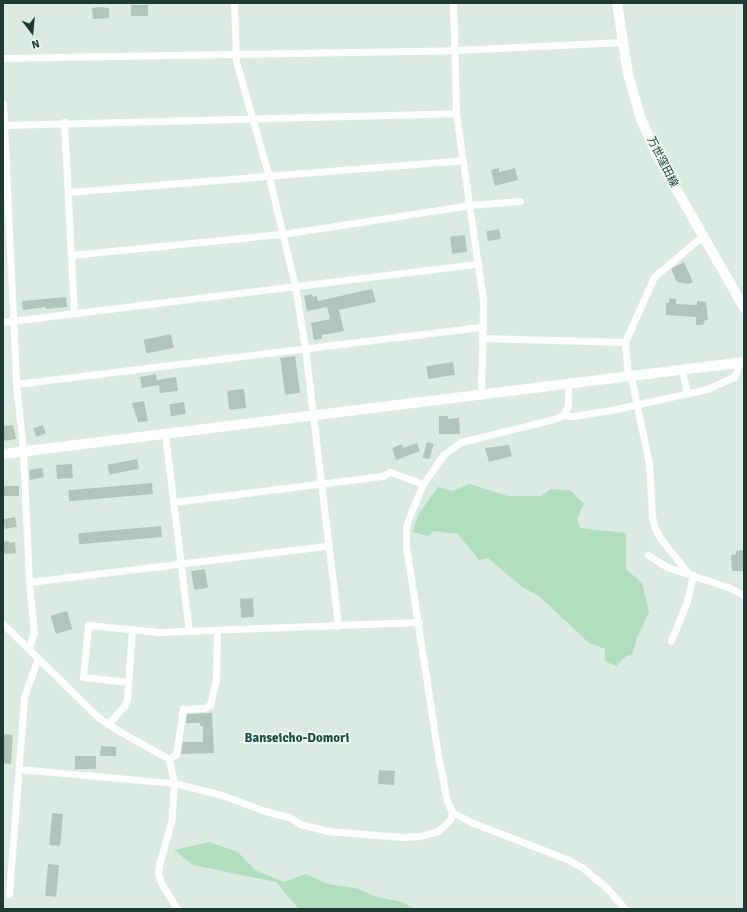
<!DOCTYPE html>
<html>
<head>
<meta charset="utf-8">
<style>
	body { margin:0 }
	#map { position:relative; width:747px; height:912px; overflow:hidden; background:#dceae4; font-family:Signika,"Noto Sans JP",sans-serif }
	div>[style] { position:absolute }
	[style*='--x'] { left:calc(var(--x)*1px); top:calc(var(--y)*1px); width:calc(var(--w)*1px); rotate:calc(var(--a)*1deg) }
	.green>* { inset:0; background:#b2dec0 }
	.building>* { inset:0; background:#b1c5bd; transform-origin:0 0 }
	.street>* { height:7px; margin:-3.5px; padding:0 3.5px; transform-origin:3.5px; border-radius:3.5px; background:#fff }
	.secondary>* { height:10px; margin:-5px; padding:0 5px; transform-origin:5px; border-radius:5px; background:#fff }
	span { translate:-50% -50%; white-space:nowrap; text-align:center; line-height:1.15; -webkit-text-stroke:4px #ecf7f2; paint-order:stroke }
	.street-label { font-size:11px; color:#1d3a33 }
	.quarter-label { font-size:13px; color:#184d42; font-weight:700 }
	.frame { position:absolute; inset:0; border:4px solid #1d3a33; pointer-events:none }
	.north { position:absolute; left:12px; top:12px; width:40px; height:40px; -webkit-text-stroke:3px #ecf7f2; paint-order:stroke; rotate:164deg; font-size:11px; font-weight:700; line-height:16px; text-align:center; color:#1d3a33 }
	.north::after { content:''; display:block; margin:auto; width:14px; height:18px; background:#1d3a33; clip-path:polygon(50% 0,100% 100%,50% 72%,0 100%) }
</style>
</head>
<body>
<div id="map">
	<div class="green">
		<div style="clip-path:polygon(469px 484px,508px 496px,541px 496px,551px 489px,570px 490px,584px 504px,577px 519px,580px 528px,626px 533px,626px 569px,642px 583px,649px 612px,637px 638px,632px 655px,626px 656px,616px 666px,605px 661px,605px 649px,589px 643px,539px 596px,522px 587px,488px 558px,479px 560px,458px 534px,433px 531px,428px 536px,413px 532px,418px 515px,438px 487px,453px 491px)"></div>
		<div style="clip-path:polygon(209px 842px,238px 852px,255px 870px,284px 882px,306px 874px,328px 884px,356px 888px,377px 897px,402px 902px,415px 909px,299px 909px,276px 882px,193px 865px,174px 850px)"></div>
	</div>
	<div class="building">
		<div style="left:148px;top:5px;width:11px;height:17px;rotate:90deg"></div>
		<div style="clip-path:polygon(99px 7px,109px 8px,109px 18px,93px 19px,92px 8px)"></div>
		<div style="clip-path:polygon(499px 168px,499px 172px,515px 168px,518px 180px,495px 186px,491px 170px)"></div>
		<div style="left:499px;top:229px;width:10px;height:13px;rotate:79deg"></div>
		<div style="left:465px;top:235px;width:17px;height:15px;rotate:83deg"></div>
		<div style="clip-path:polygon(684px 262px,693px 282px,688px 284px,677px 282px,671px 269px)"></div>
		<div style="clip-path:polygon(372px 289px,376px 302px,339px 310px,344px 331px,322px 335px,322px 339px,314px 340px,311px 323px,330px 319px,327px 307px,307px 311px,304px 296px,312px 294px,313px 297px,317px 296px,318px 301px)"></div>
		<div style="clip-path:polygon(66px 297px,67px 307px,46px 309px,46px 307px,23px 310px,22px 301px)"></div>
		<div style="clip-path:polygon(669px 298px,676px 299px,676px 304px,697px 305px,697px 301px,706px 302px,708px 320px,705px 320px,703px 325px,696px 325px,696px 317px,666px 315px,666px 303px,669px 303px)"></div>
		<div style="left:171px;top:334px;width:14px;height:28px;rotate:78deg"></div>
		<div style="left:295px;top:356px;width:37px;height:15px;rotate:82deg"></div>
		<div style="left:453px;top:362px;width:13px;height:27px;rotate:81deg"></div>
		<div style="clip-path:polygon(156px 374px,157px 380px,176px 377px,178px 391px,160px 393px,159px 385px,142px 388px,140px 377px)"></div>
		<div style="left:244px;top:389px;width:19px;height:17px;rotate:84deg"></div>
		<div style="clip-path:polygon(144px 401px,148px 421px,138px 422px,132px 403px)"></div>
		<div style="left:184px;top:402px;width:12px;height:15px;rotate:81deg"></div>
		<div style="clip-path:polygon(439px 416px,448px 416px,448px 419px,459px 418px,460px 434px,439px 434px)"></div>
		<div style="clip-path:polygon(13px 425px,16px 439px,3px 441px,3px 426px)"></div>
		<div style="left:43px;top:425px;width:9px;height:10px;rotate:72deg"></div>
		<div style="left:427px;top:442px;width:7px;height:16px;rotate:16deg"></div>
		<div style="clip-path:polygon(417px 443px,420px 451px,396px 460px,392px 448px,402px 444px,403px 448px)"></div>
		<div style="clip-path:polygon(509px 445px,512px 456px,489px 462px,485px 448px)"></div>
		<div style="left:137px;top:459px;width:10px;height:30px;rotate:79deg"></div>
		<div style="left:72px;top:464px;width:14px;height:16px;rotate:86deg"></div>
		<div style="clip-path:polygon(42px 468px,44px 477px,30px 480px,29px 470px)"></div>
		<div style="left:152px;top:483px;width:11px;height:84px;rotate:85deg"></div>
		<div style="left:3px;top:486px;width:16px;height:10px"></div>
		<div style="left:15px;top:517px;width:10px;height:12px;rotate:79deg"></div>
		<div style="left:161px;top:526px;width:11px;height:83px;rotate:85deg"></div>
		<div style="clip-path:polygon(9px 541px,10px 543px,15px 542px,16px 553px,3px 554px,3px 542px)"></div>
		<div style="clip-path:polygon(744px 550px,744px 571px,732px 571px,731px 555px,736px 554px,736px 551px)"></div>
		<div style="left:205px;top:569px;width:19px;height:14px;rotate:81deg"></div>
		<div style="left:253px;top:598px;width:19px;height:13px;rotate:87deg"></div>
		<div style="left:67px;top:611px;width:19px;height:17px;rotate:74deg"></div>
		<div style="clip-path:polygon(212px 713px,214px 753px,181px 754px,183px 742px,203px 742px,203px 726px,200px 726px,200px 723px,186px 723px,187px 714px)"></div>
		<div style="clip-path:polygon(3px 734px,13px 735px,11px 763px,10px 764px,3px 763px)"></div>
		<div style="clip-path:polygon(101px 746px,116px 747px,116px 756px,100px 756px)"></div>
		<div style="left:75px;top:756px;width:21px;height:13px"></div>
		<div style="left:379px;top:770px;width:16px;height:14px;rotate:4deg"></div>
		<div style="left:52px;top:813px;width:11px;height:32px;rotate:5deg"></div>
		<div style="left:48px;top:864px;width:11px;height:32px;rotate:5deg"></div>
	</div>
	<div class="street">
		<div style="--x:234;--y:3;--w:58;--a:88"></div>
		<div style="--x:236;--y:61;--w:121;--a:74.1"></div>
		<div style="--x:269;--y:177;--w:112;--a:76.6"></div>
		<div style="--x:295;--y:286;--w:63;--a:80.8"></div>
		<div style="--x:305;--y:348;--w:280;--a:83.2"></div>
		<div style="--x:453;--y:3;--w:110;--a:88.4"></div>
		<div style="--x:456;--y:113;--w:190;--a:81.8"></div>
		<div style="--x:483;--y:301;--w:94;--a:91.2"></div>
		<div style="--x:3;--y:58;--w:451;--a:-1"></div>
		<div style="--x:454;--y:50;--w:169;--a:-2.7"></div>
		<div style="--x:3;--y:104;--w:280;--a:87.3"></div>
		<div style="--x:16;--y:384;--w:67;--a:84"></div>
		<div style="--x:23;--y:451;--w:131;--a:87.4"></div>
		<div style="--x:29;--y:582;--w:51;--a:84.4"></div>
		<div style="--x:34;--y:633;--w:17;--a:111"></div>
		<div style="--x:64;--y:122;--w:191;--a:87"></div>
		<div style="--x:5;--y:125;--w:451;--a:-1.5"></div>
		<div style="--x:68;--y:192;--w:396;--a:-4.6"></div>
		<div style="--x:71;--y:255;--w:213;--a:-5.7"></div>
		<div style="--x:283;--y:234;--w:189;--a:-8.8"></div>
		<div style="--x:470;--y:205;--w:50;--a:-4.6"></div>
		<div style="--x:3;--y:322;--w:479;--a:-7"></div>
		<div style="--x:482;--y:338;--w:143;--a:1.6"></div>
		<div style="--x:682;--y:370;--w:24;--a:78"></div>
		<div style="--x:628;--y:377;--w:35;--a:-95"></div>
		<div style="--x:625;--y:342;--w:71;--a:-66"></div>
		<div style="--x:654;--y:277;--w:63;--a:-40.5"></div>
		<div style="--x:631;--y:377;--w:89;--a:78.3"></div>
		<div style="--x:649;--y:464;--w:52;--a:86.7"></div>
		<div style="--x:652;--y:516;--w:10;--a:79"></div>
		<div style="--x:654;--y:526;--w:13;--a:63"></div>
		<div style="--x:660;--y:538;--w:46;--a:51.1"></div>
		<div style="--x:16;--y:384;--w:470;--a:-7"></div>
		<div style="--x:563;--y:415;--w:10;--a:-61"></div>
		<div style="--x:568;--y:406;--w:22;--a:-90"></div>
		<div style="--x:165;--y:434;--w:198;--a:83.1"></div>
		<div style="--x:174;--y:502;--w:210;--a:-7.1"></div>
		<div style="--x:382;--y:476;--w:9;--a:-27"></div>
		<div style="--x:390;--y:472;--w:35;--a:20"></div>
		<div style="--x:648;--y:555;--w:22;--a:32"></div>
		<div style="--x:667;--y:567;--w:64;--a:18.2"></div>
		<div style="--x:728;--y:587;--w:18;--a:27"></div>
		<div style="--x:29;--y:582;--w:301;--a:-6.9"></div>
		<div style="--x:3;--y:624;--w:134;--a:44.4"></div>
		<div style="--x:99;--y:718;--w:24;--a:33"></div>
		<div style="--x:119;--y:731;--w:57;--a:29.2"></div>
		<div style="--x:169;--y:759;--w:25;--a:78"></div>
		<div style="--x:174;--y:783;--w:39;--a:94"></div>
		<div style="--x:171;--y:822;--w:45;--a:105.6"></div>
		<div style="--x:159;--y:865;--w:8;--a:97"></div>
		<div style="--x:158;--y:873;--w:10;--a:73"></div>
		<div style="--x:161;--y:883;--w:31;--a:58"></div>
		<div style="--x:671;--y:641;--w:43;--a:-68.2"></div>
		<div style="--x:687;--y:601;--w:27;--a:-77"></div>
		<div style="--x:128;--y:682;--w:45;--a:-173.7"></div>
		<div style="--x:83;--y:677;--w:52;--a:-84.5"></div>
		<div style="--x:88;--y:625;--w:71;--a:5.6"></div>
		<div style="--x:159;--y:632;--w:260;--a:-2.2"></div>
		<div style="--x:108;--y:724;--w:24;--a:-48"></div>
		<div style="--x:124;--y:706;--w:8;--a:-67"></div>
		<div style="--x:127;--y:699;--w:70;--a:-85.9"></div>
		<div style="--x:169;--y:759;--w:9;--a:-36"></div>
		<div style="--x:176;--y:754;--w:46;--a:-81.2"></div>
		<div style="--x:183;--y:709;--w:21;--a:-3"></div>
		<div style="--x:204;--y:708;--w:7;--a:-27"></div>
		<div style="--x:210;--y:705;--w:28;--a:-77"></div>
		<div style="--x:216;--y:678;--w:48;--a:-88.8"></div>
		<div style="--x:19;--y:769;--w:156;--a:5.2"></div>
		<div style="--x:174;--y:783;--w:49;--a:14"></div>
		<div style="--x:222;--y:795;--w:46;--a:20.4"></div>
		<div style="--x:265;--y:811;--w:25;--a:14"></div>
		<div style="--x:289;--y:817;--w:13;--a:32"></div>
		<div style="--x:300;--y:824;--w:29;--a:14"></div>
		<div style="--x:328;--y:831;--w:74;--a:4.6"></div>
		<div style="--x:402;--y:837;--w:18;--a:-3"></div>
		<div style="--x:420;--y:836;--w:19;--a:-16"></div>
		<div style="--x:438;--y:831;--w:16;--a:-43"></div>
		<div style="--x:450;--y:820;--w:8;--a:-76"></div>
		<div style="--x:452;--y:812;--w:12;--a:-114"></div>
		<div style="--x:447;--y:801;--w:47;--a:-101.1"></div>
		<div style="--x:438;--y:755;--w:211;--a:-98.7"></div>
		<div style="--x:406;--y:546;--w:18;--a:-90"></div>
		<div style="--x:406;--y:528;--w:11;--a:-75"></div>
		<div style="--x:409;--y:517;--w:36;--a:-67"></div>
		<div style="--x:423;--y:484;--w:35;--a:-55"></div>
		<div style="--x:443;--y:455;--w:22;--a:-36"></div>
		<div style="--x:461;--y:442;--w:96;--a:-13.9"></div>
		<div style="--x:554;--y:419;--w:10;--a:-24"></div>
		<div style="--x:563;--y:415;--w:10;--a:6"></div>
		<div style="--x:573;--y:416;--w:38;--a:-9"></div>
		<div style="--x:611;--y:410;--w:98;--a:-12.3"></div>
		<div style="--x:707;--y:389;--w:30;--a:-24"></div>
		<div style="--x:734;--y:377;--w:8;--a:-67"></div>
		<div style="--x:737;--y:370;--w:6;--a:-90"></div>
		<div style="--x:452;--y:812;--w:24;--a:28"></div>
		<div style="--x:473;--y:823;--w:101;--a:21"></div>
		<div style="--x:567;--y:859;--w:18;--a:29"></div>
		<div style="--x:583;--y:868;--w:30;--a:40"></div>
		<div style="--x:606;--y:887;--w:29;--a:49"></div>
		<div style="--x:9;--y:894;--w:198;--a:-85.6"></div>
		<div style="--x:24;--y:697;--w:41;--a:-70.3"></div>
	</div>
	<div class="secondary">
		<div style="--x:617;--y:3;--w:72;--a:81.2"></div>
		<div style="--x:628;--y:74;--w:47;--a:73.9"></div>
		<div style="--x:641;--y:119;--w:42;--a:65.9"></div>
		<div style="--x:658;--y:157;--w:174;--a:60.3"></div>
		<div style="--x:3;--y:454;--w:747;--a:-7.08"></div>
	</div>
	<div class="street-label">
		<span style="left:662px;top:162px;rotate:63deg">万世窪田線</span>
	</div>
	<div class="quarter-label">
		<span style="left:297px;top:738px">Banseicho-Domori</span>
	</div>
	<div class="frame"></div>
	<div class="north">N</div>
</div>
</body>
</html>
